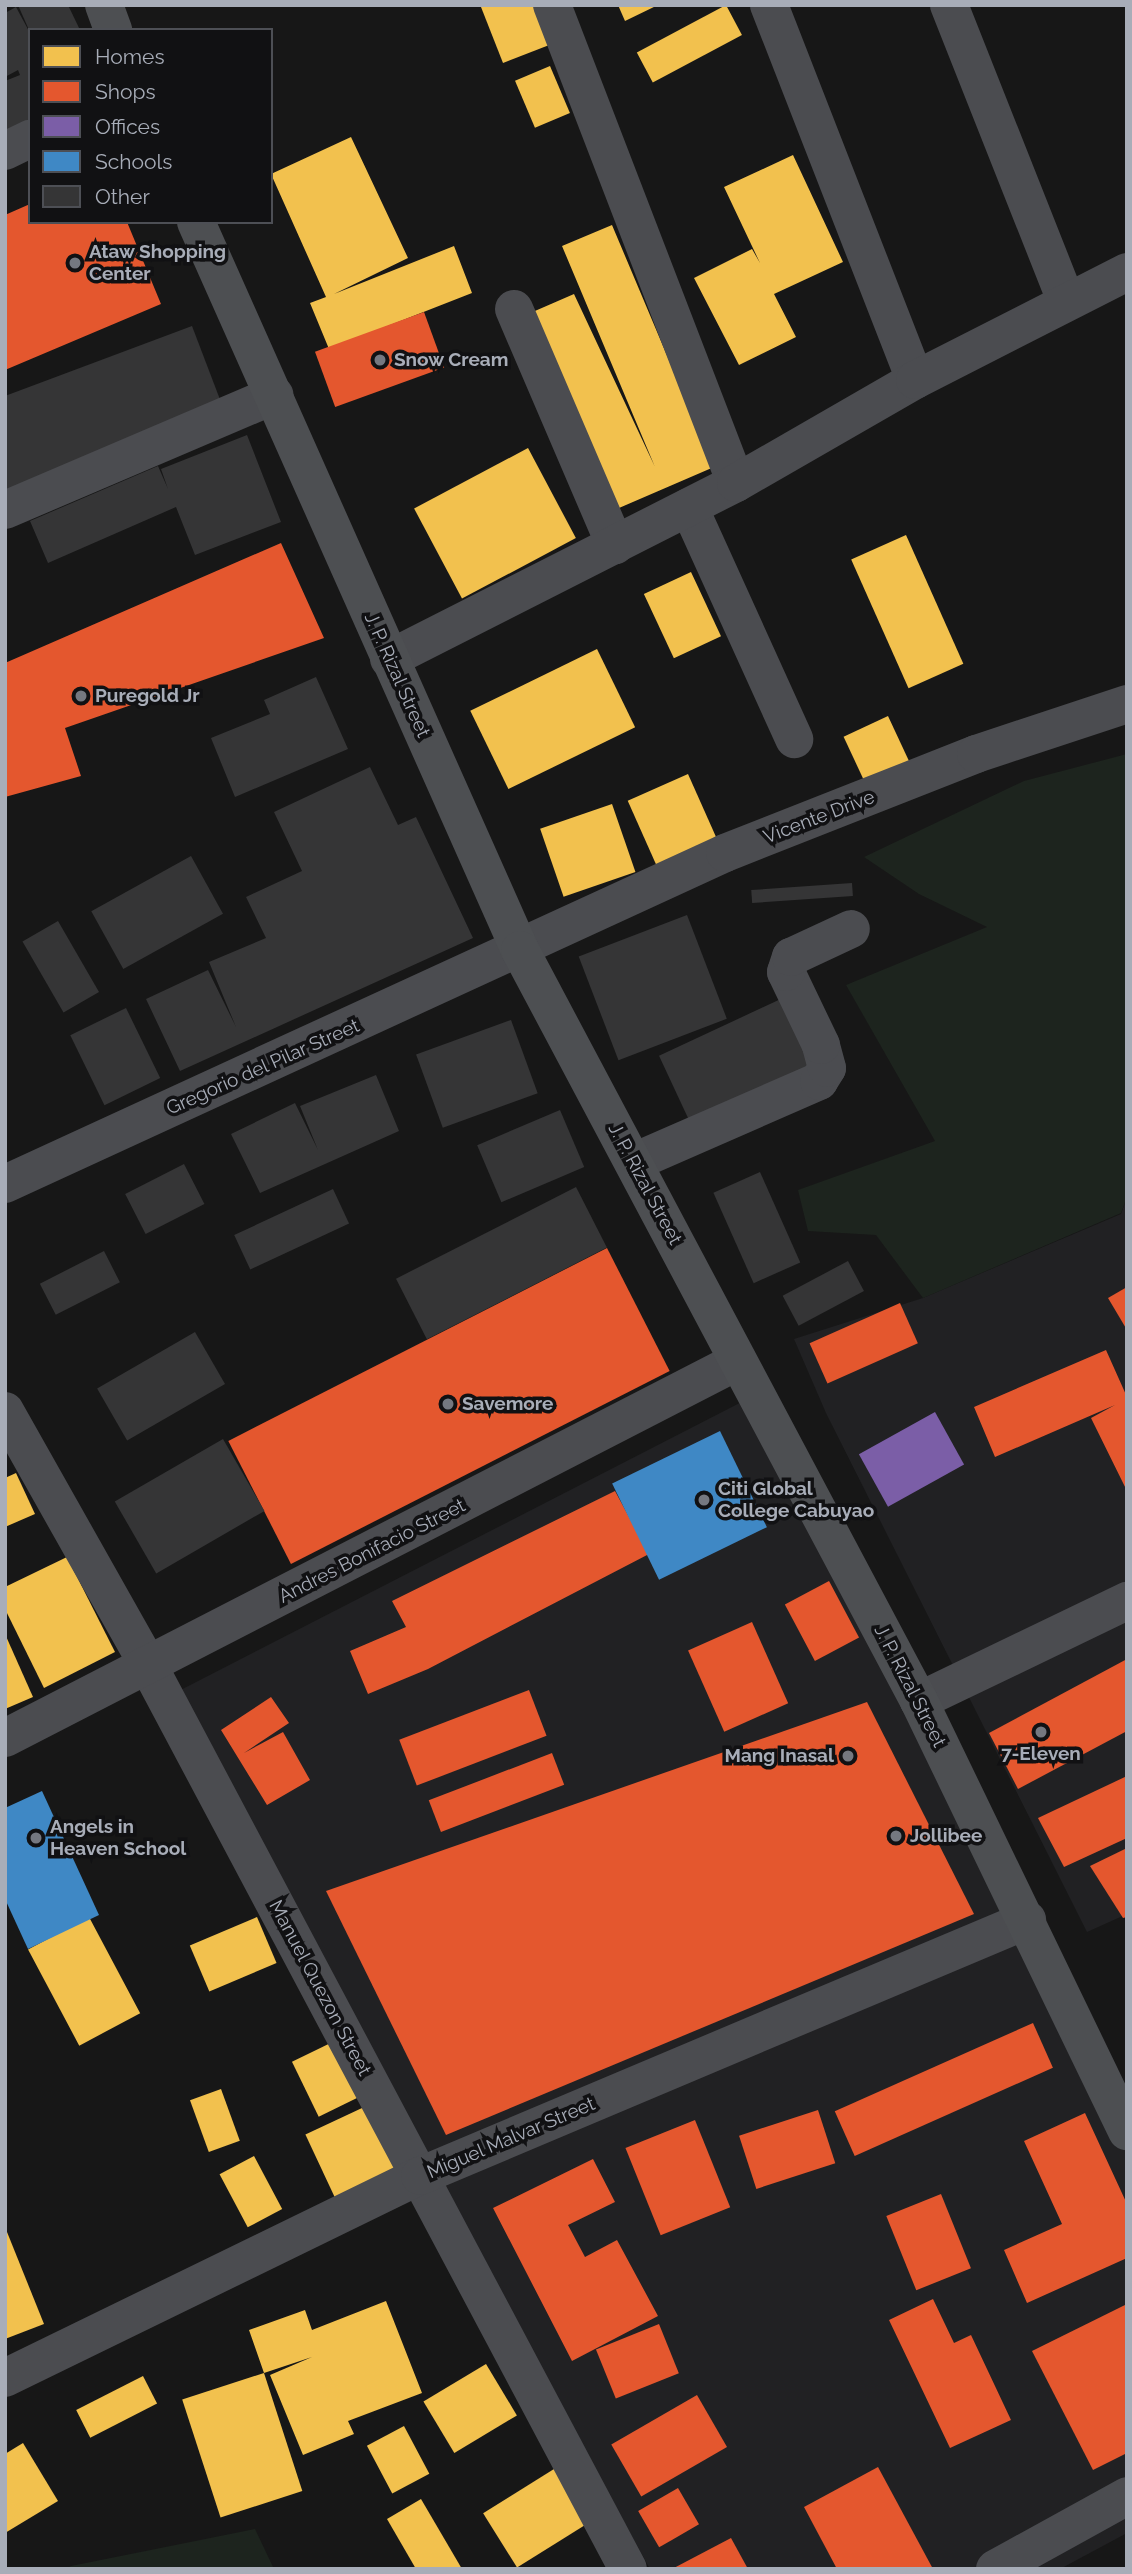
<!DOCTYPE html>
<html>
<head>
<meta charset="utf-8">
<style>
	body { margin:0 }
	#map { position:relative; width:1132px; height:2574px; overflow:hidden; background:#171717; font-family:Raleway,sans-serif }
	div>[style] { position:absolute }
	[style*='--x'] { left:calc(var(--x)*1px); top:calc(var(--y)*1px); width:calc(var(--w)*1px); rotate:calc(var(--a)*1deg) }
	.built>* { inset:0; background:#212123 }
	.green>* { inset:0; background:#1d241e }
	.homes>* { inset:0; background:#f2c14e; transform-origin:0 0 }
	.shops>* { inset:0; background:#e4572e; transform-origin:0 0 }
	.offices>* { inset:0; background:#7b5ea7; transform-origin:0 0 }
	.schools>* { inset:0; background:#3f88c5; transform-origin:0 0 }
	.building>* { inset:0; background:#353536; transform-origin:0 0 }
	.minor>* { height:38px; margin:-19px; padding:0 19px; transform-origin:19px; border-radius:19px; background:#4b4c50 }
	.major>* { height:38px; margin:-19px; padding:0 19px; transform-origin:19px; border-radius:19px; background:#4d4f52 }
	.dots>* { width:19px; height:19px; translate:-50% -50%; box-sizing:border-box; border:4px solid #111113; border-radius:50% }
	span { translate:-50% -50%; white-space:nowrap; text-align:center; line-height:1.15; -webkit-text-stroke:7px #111113; paint-order:stroke }
	.poi-label { font-size:19px; color:#a8adb8; font-weight:700 }
	.left { translate:0 -50%; text-align:left }
	.right { translate:-100% -50%; text-align:right }
	.street-label { font-size:19px; color:#a8adb8 }
	.frame { position:absolute; inset:0; border:7px solid #a8adb8; pointer-events:none }
	.legend { position:absolute; left:28px; top:28px; width:245px; height:196px; box-sizing:border-box; background:#111113; border:2px solid #4d4f55; margin:0; padding:9px 12px; list-style:none; font-size:21px; color:#a8adb8 }
	.legend li { display:flex; align-items:center; gap:14px; height:35px }
	.legend b { width:35px; border:2px solid #4d4f55 }
</style>
</head>
<body>
<div id="map">
	<div class="built">
		<div style="clip-path:polygon(1127px 1197px,1127px 1914px,1087px 1932px,826px 1413px,794px 1339px,923px 1298px,1121px 1214px)"></div>
		<div style="clip-path:polygon(767px 1389px,1127px 2115px,1127px 2533px,1060px 2569px,650px 2569px,167px 1697px)"></div>
	</div>
	<div class="green">
		<div style="clip-path:polygon(1127px 754px,1127px 1197px,1121px 1213px,923px 1298px,876px 1235px,808px 1231px,798px 1190px,935px 1141px,846px 985px,987px 927px,919px 894px,864px 857px,1024px 781px)"></div>
		<div style="clip-path:polygon(255px 2529px,274px 2569px,65px 2569px,71px 2566px)"></div>
	</div>
	<div class="homes">
		<div style="clip-path:polygon(485px 5px,542px 5px,557px 42px,503px 63px,481px 7px)"></div>
		<div style="clip-path:polygon(618px 5px,658px 5px,625px 21px)"></div>
		<div style="left:726px;top:5px;width:34px;height:101px;rotate:62deg"></div>
		<div style="left:550px;top:66px;width:51px;height:38px;rotate:67deg"></div>
		<div style="clip-path:polygon(351px 137px,408px 258px,334px 294px,454px 246px,472px 293px,329px 349px,310px 303px,326px 297px,271px 174px)"></div>
		<div style="clip-path:polygon(793px 155px,843px 262px,774px 294px,796px 337px,739px 365px,694px 278px,752px 249px,760px 263px,724px 187px)"></div>
		<div style="clip-path:polygon(612px 225px,714px 467px,619px 508px,528px 314px,574px 294px,655px 467px,562px 246px)"></div>
		<div style="left:528px;top:448px;width:102px;height:129px;rotate:62deg"></div>
		<div style="left:906px;top:535px;width:141px;height:60px;rotate:66deg"></div>
		<div style="left:691px;top:572px;width:71px;height:52px;rotate:65deg"></div>
		<div style="left:597px;top:649px;width:87px;height:141px;rotate:64deg"></div>
		<div style="left:888px;top:716px;width:56px;height:49px;rotate:65deg"></div>
		<div style="left:688px;top:774px;width:78px;height:66px;rotate:66deg"></div>
		<div style="left:612px;top:804px;width:72px;height:76px;rotate:71deg"></div>
		<div style="clip-path:polygon(16px 1473px,35px 1514px,5px 1527px,5px 1478px)"></div>
		<div style="clip-path:polygon(67px 1557px,115px 1652px,44px 1688px,5px 1609px,5px 1587px)"></div>
		<div style="clip-path:polygon(5px 1634px,33px 1697px,5px 1709px)"></div>
		<div style="left:89px;top:1917px;width:109px;height:69px;rotate:62deg"></div>
		<div style="left:257px;top:1917px;width:50px;height:73px;rotate:67deg"></div>
		<div style="left:345px;top:2036px;width:61px;height:59px;rotate:64deg"></div>
		<div style="left:221px;top:2089px;width:55px;height:33px;rotate:70deg"></div>
		<div style="left:377px;top:2101px;width:83px;height:79px;rotate:65deg"></div>
		<div style="left:254px;top:2156px;width:60px;height:39px;rotate:62deg"></div>
		<div style="clip-path:polygon(5px 2227px,44px 2324px,5px 2339px)"></div>
		<div style="clip-path:polygon(386px 2301px,422px 2393px,348px 2421px,354px 2434px,303px 2455px,270px 2375px,312px 2357px,264px 2373px,249px 2330px,305px 2310px,312px 2330px)"></div>
		<div style="left:486px;top:2364px;width:60px;height:73px;rotate:59deg"></div>
		<div style="left:264px;top:2373px;width:124px;height:86px;rotate:72deg"></div>
		<div style="left:143px;top:2376px;width:31px;height:75px;rotate:63deg"></div>
		<div style="left:404px;top:2426px;width:54px;height:42px;rotate:62deg"></div>
		<div style="clip-path:polygon(23px 2443px,58px 2501px,5px 2533px,5px 2454px)"></div>
		<div style="left:562px;top:2464px;width:64px;height:93px;rotate:58deg"></div>
		<div style="clip-path:polygon(421px 2499px,462px 2569px,416px 2569px,387px 2519px)"></div>
	</div>
	<div class="shops">
		<div style="clip-path:polygon(30px 204px,30px 222px,127px 222px,161px 304px,5px 370px,5px 215px)"></div>
		<div style="left:424px;top:312px;width:59px;height:116px;rotate:70deg"></div>
		<div style="clip-path:polygon(281px 543px,324px 638px,65px 728px,81px 776px,5px 797px,5px 663px)"></div>
		<div style="left:607px;top:1248px;width:138px;height:425px;rotate:63deg"></div>
		<div style="clip-path:polygon(1127px 1287px,1127px 1330px,1108px 1298px)"></div>
		<div style="left:900px;top:1303px;width:44px;height:99px;rotate:66deg"></div>
		<div style="clip-path:polygon(1106px 1350px,1127px 1397px,1127px 1491px,1091px 1418px,1115px 1405px,995px 1457px,974px 1407px)"></div>
		<div style="clip-path:polygon(615px 1491px,649px 1554px,428px 1669px,368px 1694px,350px 1651px,406px 1627px,392px 1601px)"></div>
		<div style="left:829px;top:1581px;width:64px;height:50px;rotate:62deg"></div>
		<div style="left:752px;top:1622px;width:89px;height:70px;rotate:66deg"></div>
		<div style="clip-path:polygon(1127px 1659px,1127px 1731px,1018px 1789px,989px 1733px)"></div>
		<div style="left:529px;top:1690px;width:49px;height:139px;rotate:69deg"></div>
		<div style="clip-path:polygon(271px 1697px,289px 1723px,244px 1753px,283px 1732px,310px 1780px,267px 1805px,221px 1730px)"></div>
		<div style="clip-path:polygon(867px 1702px,974px 1914px,446px 2135px,326px 1891px)"></div>
		<div style="left:552px;top:1753px;width:34px;height:132px;rotate:69deg"></div>
		<div style="clip-path:polygon(1127px 1776px,1127px 1838px,1064px 1867px,1038px 1818px)"></div>
		<div style="clip-path:polygon(1127px 1848px,1127px 1917px,1123px 1918px,1090px 1866px)"></div>
		<div style="left:1033px;top:2023px;width:49px;height:217px;rotate:66deg"></div>
		<div style="left:818px;top:2110px;width:56px;height:83px;rotate:72deg"></div>
		<div style="clip-path:polygon(1085px 2113px,1127px 2204px,1127px 2258px,1027px 2303px,1004px 2250px,1062px 2224px,1024px 2141px)"></div>
		<div style="left:695px;top:2120px;width:94px;height:75px;rotate:68deg"></div>
		<div style="clip-path:polygon(593px 2159px,615px 2202px,568px 2225px,585px 2257px,617px 2240px,658px 2316px,572px 2361px,493px 2208px)"></div>
		<div style="left:941px;top:2194px;width:80px;height:59px;rotate:68deg"></div>
		<div style="clip-path:polygon(933px 2299px,954px 2343px,971px 2335px,1011px 2420px,950px 2448px,889px 2320px)"></div>
		<div style="clip-path:polygon(1127px 2304px,1127px 2453px,1093px 2470px,1032px 2351px)"></div>
		<div style="left:659px;top:2324px;width:53px;height:68px;rotate:68deg"></div>
		<div style="left:697px;top:2395px;width:60px;height:99px;rotate:60deg"></div>
		<div style="clip-path:polygon(878px 2467px,933px 2569px,837px 2569px,804px 2507px)"></div>
		<div style="left:678px;top:2488px;width:42px;height:46px;rotate:60deg"></div>
		<div style="clip-path:polygon(731px 2538px,748px 2569px,672px 2569px)"></div>
	</div>
	<div class="offices">
		<div style="left:935px;top:1412px;width:60px;height:87px;rotate:61deg"></div>
	</div>
	<div class="schools">
		<div style="left:720px;top:1431px;width:107px;height:120px;rotate:64deg"></div>
		<div style="clip-path:polygon(42px 1791px,99px 1915px,28px 1949px,5px 1899px,5px 1808px)"></div>
	</div>
	<div class="building">
		<div style="clip-path:polygon(18px 5px,68px 5px,80px 30px,29px 30px)"></div>
		<div style="clip-path:polygon(16px 7px,30px 33px,30px 125px,5px 135px,5px 81px,20px 75px,18px 70px,5px 77px,5px 13px)"></div>
		<div style="clip-path:polygon(192px 326px,224px 410px,5px 492px,5px 396px)"></div>
		<div style="clip-path:polygon(247px 435px,281px 522px,195px 555px,176px 507px,48px 563px,30px 521px,158px 466px,168px 489px,161px 469px)"></div>
		<div style="clip-path:polygon(316px 677px,348px 749px,235px 797px,211px 738px,270px 714px,264px 700px)"></div>
		<div style="clip-path:polygon(370px 767px,398px 825px,416px 817px,473px 938px,180px 1071px,146px 999px,208px 970px,236px 1027px,209px 962px,266px 938px,246px 897px,302px 871px,274px 812px)"></div>
		<div style="left:191px;top:856px;width:66px;height:114px;rotate:61deg"></div>
		<div style="left:852px;top:883px;width:13px;height:101px;rotate:86deg"></div>
		<div style="left:687px;top:915px;width:111px;height:116px;rotate:69deg"></div>
		<div style="left:58px;top:921px;width:82px;height:41px;rotate:60deg"></div>
		<div style="left:785px;top:997px;width:75px;height:139px;rotate:65deg"></div>
		<div style="left:126px;top:1008px;width:78px;height:62px;rotate:64deg"></div>
		<div style="left:511px;top:1020px;width:78px;height:101px;rotate:70deg"></div>
		<div style="clip-path:polygon(376px 1075px,399px 1131px,260px 1193px,231px 1134px,295px 1103px,318px 1150px,300px 1106px)"></div>
		<div style="left:560px;top:1110px;width:62px;height:90px;rotate:67deg"></div>
		<div style="left:184px;top:1164px;width:45px;height:66px;rotate:63deg"></div>
		<div style="left:760px;top:1172px;width:99px;height:51px;rotate:66deg"></div>
		<div style="left:576px;top:1187px;width:68px;height:202px;rotate:63deg"></div>
		<div style="left:333px;top:1189px;width:38px;height:109px;rotate:65deg"></div>
		<div style="left:104px;top:1251px;width:35px;height:72px;rotate:63deg"></div>
		<div style="left:848px;top:1261px;width:34px;height:74px;rotate:62deg"></div>
		<div style="left:195px;top:1332px;width:60px;height:113px;rotate:60deg"></div>
		<div style="left:223px;top:1439px;width:83px;height:125px;rotate:60deg"></div>
	</div>
	<div class="minor">
		<div style="--x:552;--y:5;--w:512;--a:68.95"></div>
		<div style="--x:769;--y:5;--w:402;--a:68.7"></div>
		<div style="--x:949;--y:5;--w:318;--a:68.4"></div>
		<div style="--x:5;--y:151;--w:28;--a:-26"></div>
		<div style="--x:514;--y:309;--w:257;--a:66.8"></div>
		<div style="--x:689;--y:507;--w:255;--a:65.6"></div>
		<div style="--x:5;--y:510;--w:293;--a:-23.1"></div>
		<div style="--x:389;--y:659;--w:389;--a:-26.9"></div>
		<div style="--x:736;--y:483;--w:207;--a:-29.9"></div>
		<div style="--x:915;--y:380;--w:238;--a:-27"></div>
		<div style="--x:634;--y:1162;--w:202;--a:-23.6"></div>
		<div style="--x:819;--y:1081;--w:15;--a:-58"></div>
		<div style="--x:827;--y:1068;--w:24;--a:-105"></div>
		<div style="--x:821;--y:1045;--w:81;--a:-115.6"></div>
		<div style="--x:786;--y:972;--w:16;--a:-72"></div>
		<div style="--x:791;--y:957;--w:66;--a:-25"></div>
		<div style="--x:5;--y:1184;--w:792;--a:-24.69"></div>
		<div style="--x:725;--y:853;--w:270;--a:-21.5"></div>
		<div style="--x:976;--y:754;--w:159;--a:-18.3"></div>
		<div style="--x:5;--y:1411;--w:294;--a:60.6"></div>
		<div style="--x:149;--y:1667;--w:1021;--a:62.03"></div>
		<div style="--x:919;--y:1701;--w:231;--a:-25.7"></div>
		<div style="--x:5;--y:1738;--w:824;--a:-27.22"></div>
		<div style="--x:5;--y:2378;--w:462;--a:-26"></div>
		<div style="--x:420;--y:2176;--w:659;--a:-22.87"></div>
		<div style="--x:995;--y:2569;--w:151;--a:-28.9"></div>
	</div>
	<div class="major">
		<div style="--x:104;--y:5;--w:27;--a:70"></div>
		<div style="--x:196;--y:222;--w:797;--a:66.01"></div>
		<div style="--x:520;--y:950;--w:850;--a:62.02"></div>
		<div style="--x:919;--y:1701;--w:478;--a:64.2"></div>
	</div>
	<div class="dots">
		<div style="left:75px;top:263px;background:#757880"></div>
		<div style="left:380px;top:360px;background:#757880"></div>
		<div style="left:81px;top:696px;background:#757880"></div>
		<div style="left:448px;top:1404px;background:#757880"></div>
		<div style="left:704px;top:1500px;background:#757880"></div>
		<div style="left:1041px;top:1732px;background:#757880"></div>
		<div style="left:848px;top:1756px;background:#757880"></div>
		<div style="left:896px;top:1836px;background:#757880"></div>
		<div style="left:36px;top:1838px;background:#757880"></div>
	</div>
	<div class="poi-label">
		<span class="left" style="left:89px;top:263px">Ataw Shopping<br>Center</span>
		<span class="left" style="left:394px;top:360px">Snow Cream</span>
		<span class="left" style="left:95px;top:696px">Puregold Jr</span>
		<span class="left" style="left:462px;top:1404px">Savemore</span>
		<span class="left" style="left:718px;top:1500px">Citi Global<br>College Cabuyao</span>
		<span style="left:1041px;top:1754px">7-Eleven</span>
		<span class="right" style="left:834px;top:1756px">Mang Inasal</span>
		<span class="left" style="left:50px;top:1838px">Angels in<br>Heaven School</span>
		<span class="left" style="left:910px;top:1836px">Jollibee</span>
	</div>
	<div class="street-label">
		<span style="left:397px;top:675px;rotate:66deg">J. P. Rizal Street</span>
		<span style="left:819px;top:817px;rotate:-21deg">Vicente Drive</span>
		<span style="left:263px;top:1067px;rotate:-24deg">Gregorio del Pilar Street</span>
		<span style="left:645px;top:1184px;rotate:62deg">J. P. Rizal Street</span>
		<span style="left:372px;top:1551px;rotate:-27deg">Andres Bonifacio Street</span>
		<span style="left:910px;top:1686px;rotate:63deg">J. P. Rizal Street</span>
		<span style="left:320px;top:1988px;rotate:62deg">Manuel Quezon Street</span>
		<span style="left:511px;top:2138px;rotate:-23deg">Miguel Malvar Street</span>
	</div>
	<div class="frame"></div>
	<ul class="legend">
	<li><b style="height:19px;background:#f2c14e"></b>Homes</li>
	<li><b style="height:19px;background:#e4572e"></b>Shops</li>
	<li><b style="height:19px;background:#7b5ea7"></b>Offices</li>
	<li><b style="height:19px;background:#3f88c5"></b>Schools</li>
	<li><b style="height:19px;background:#353536"></b>Other</li>
	</ul>
</div>
</body>
</html>
